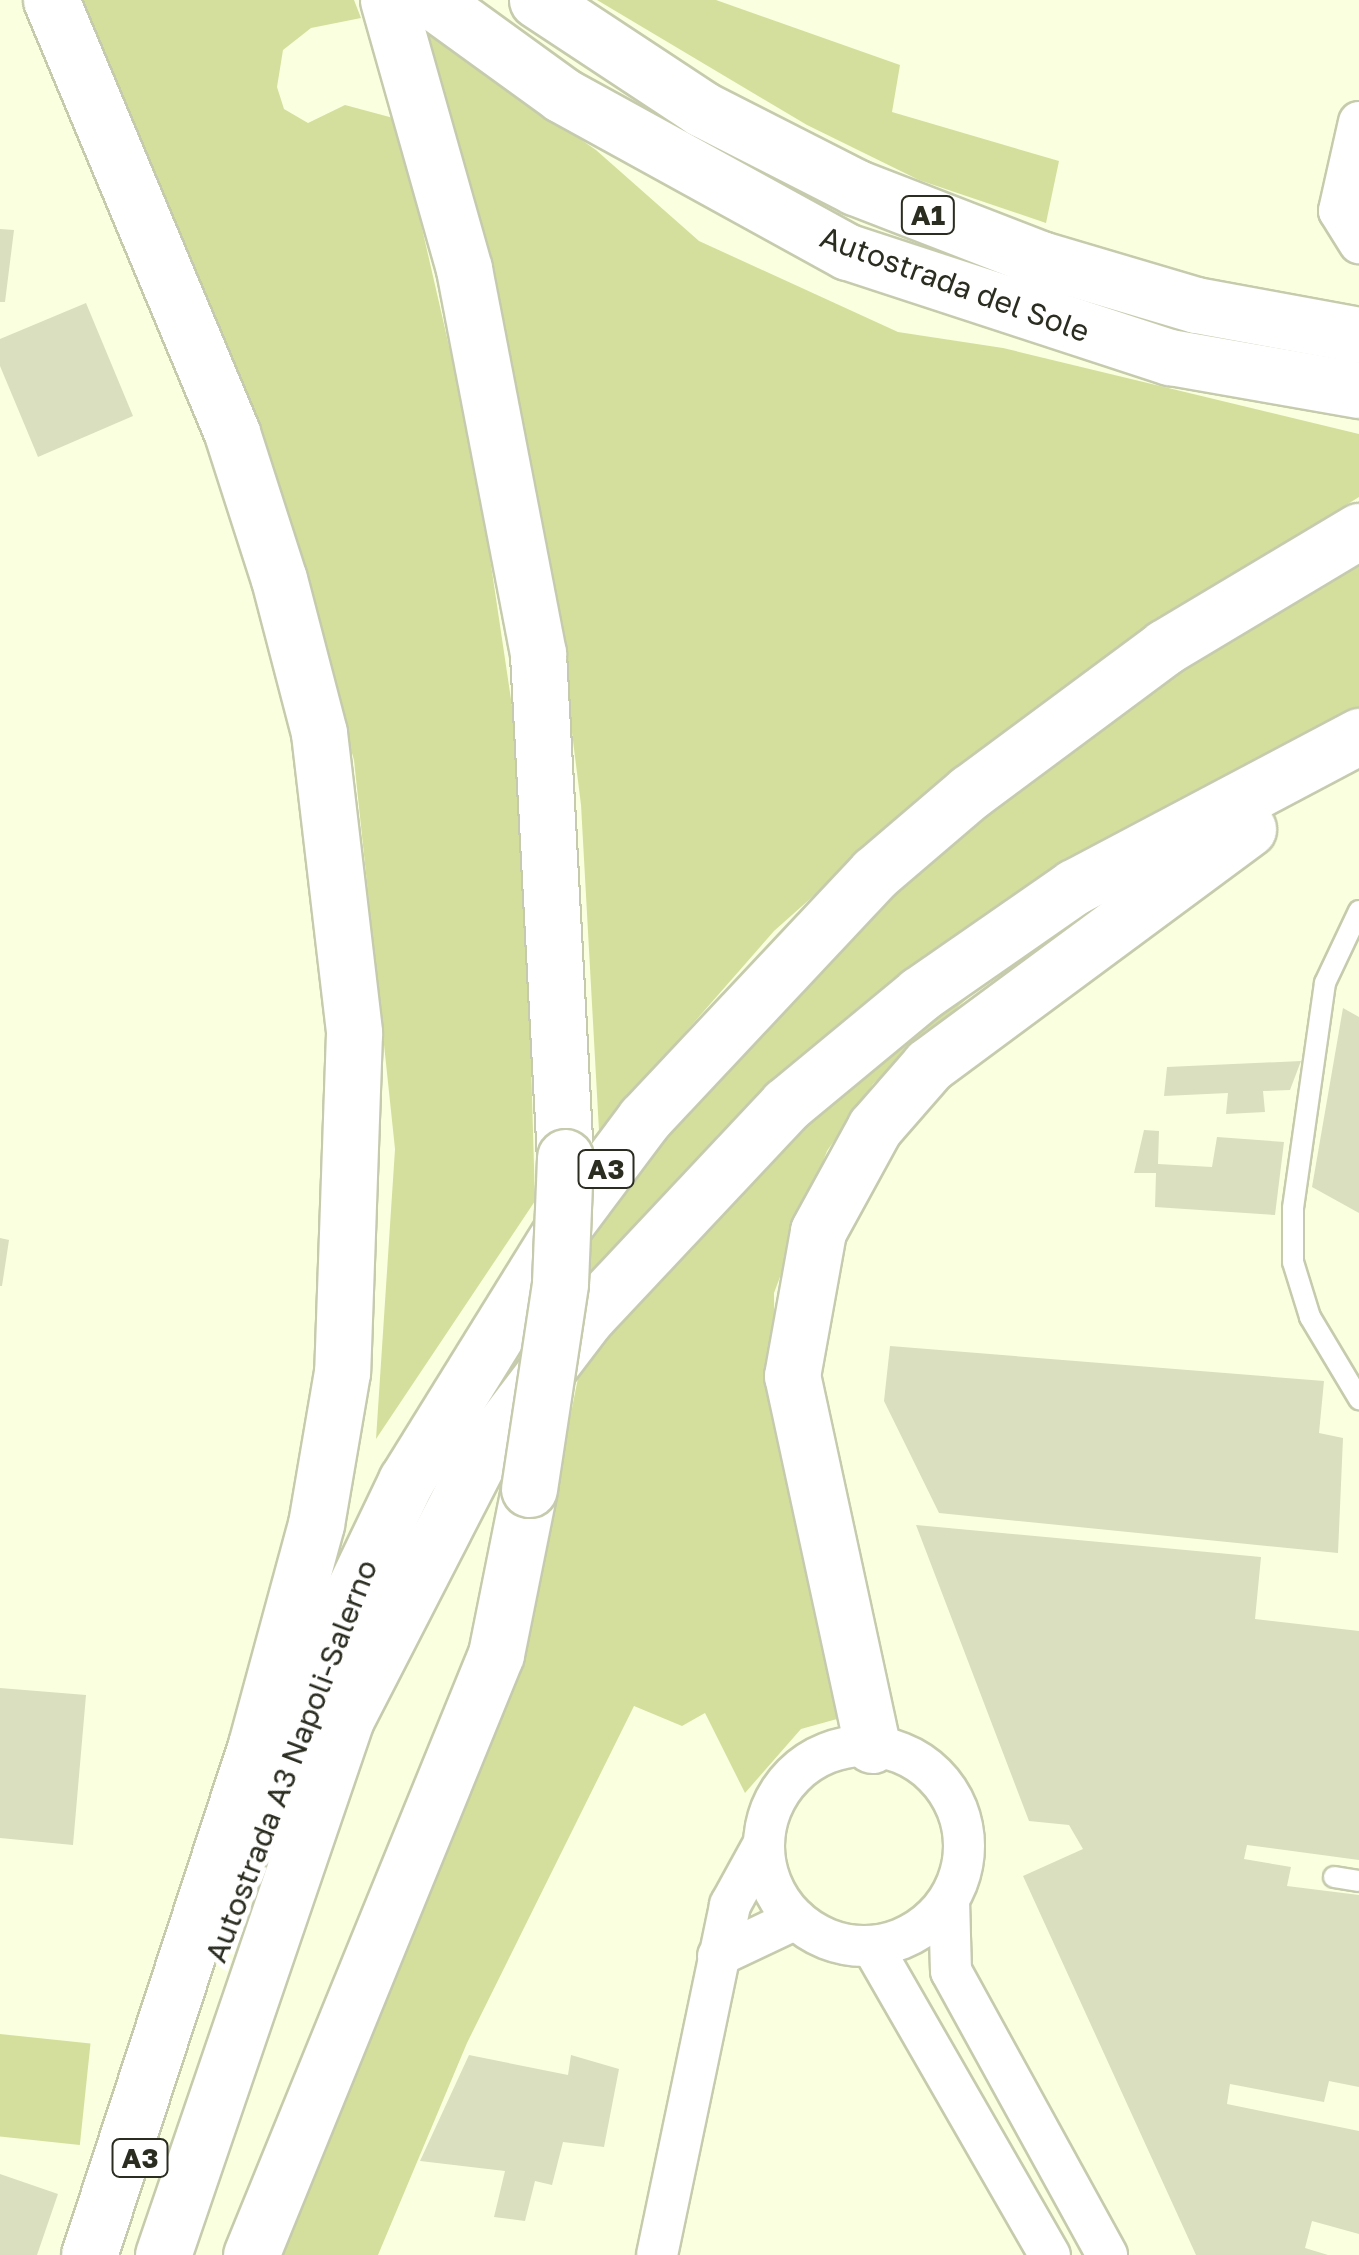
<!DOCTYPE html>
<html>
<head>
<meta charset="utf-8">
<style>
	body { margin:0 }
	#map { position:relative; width:1359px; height:2255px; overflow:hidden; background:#faffdf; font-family:"Golos Text",sans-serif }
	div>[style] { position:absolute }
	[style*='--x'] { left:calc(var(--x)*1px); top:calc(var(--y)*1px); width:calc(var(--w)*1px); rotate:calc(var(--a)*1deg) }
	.green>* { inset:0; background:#d5df9d; transform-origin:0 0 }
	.building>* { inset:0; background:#dadfc0 }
	.roads { filter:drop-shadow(2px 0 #c6cbad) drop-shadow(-2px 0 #c6cbad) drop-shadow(0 2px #c6cbad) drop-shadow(0 -2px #c6cbad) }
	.lane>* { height:20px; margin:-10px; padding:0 10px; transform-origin:10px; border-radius:10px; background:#fff }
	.street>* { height:40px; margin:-20px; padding:0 20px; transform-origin:20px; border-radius:20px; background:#fff }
	.street>.ring { margin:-20px; padding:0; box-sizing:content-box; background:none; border:40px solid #fff; border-radius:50% }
	.highway>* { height:55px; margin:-27.5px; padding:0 27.5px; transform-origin:27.5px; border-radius:27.5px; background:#fff }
	.bridges { filter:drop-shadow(2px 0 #c6cbad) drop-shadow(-2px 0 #c6cbad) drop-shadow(0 2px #c6cbad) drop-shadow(0 -2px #c6cbad) }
	.highway-bridge>* { height:55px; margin:-27.5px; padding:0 27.5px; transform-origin:27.5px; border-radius:27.5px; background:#fff }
	span { translate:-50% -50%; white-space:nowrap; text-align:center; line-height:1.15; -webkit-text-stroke:10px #fff; paint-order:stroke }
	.shield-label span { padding:2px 8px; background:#fff; border:2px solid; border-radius:8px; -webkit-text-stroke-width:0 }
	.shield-label { font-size:28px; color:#2b2d21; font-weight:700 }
	.street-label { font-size:30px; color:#2b2d21 }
</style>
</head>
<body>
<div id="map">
	<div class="green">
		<div style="clip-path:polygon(78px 0,354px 0,361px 18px,311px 28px,283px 50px,277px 87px,284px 109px,308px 123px,345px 105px,397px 119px,476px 464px,523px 780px,535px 1201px,376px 1439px,395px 1149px,354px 760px,250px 403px)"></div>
		<div style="clip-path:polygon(597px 0,716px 0,900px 65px,892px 112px,1059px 161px,1046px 223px,919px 180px,807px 125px)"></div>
		<div style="clip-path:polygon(424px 31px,596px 150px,699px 241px,898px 332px,1003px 348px,1359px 434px,1359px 497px,1122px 645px,954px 771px,774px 931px,599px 1131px,581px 805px,552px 573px,481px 242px)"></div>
		<div style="clip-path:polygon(1359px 553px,1359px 717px,758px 1099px,581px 1284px,580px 1243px,665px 1129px,828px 950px,955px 832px,1105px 713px)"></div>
		<div style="clip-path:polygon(1004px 965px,873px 1084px,827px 1151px,774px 1293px,775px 1416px,837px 1719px,801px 1729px,745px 1793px,705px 1713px,682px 1726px,634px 1706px,467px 2043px,378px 2255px,265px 2255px,559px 1473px,582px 1358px,854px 1073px)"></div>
		<div style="left:0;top:2034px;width:91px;height:102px;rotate:6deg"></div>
	</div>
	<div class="building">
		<div style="clip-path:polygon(0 229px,14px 230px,5px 302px,0 302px)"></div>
		<div style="clip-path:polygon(86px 303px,133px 416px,38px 457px,0 366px,0 339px)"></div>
		<div style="clip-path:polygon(1343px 1008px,1359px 1017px,1359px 1213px,1312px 1187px)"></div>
		<div style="clip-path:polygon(1301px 1061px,1290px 1090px,1263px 1091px,1265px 1112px,1226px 1114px,1228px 1093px,1164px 1096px,1167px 1067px)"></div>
		<div style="clip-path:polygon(1144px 1130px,1159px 1131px,1158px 1164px,1212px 1167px,1217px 1137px,1284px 1142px,1275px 1215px,1155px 1207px,1156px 1173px,1134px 1173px)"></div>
		<div style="clip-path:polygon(0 1238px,9px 1240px,2px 1286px,0 1286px)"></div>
		<div style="clip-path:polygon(890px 1346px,1324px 1381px,1319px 1433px,1343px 1438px,1338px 1553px,939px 1513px,884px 1401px)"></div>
		<div style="clip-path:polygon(916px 1525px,1261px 1557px,1255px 1619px,1359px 1631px,1359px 1860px,1247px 1845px,1244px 1859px,1291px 1867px,1287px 1886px,1359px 1895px,1359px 2087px,1329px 2081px,1324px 2102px,1230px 2084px,1227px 2104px,1359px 2131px,1359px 2234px,1312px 2221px,1305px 2248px,1328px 2255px,1196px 2255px,1023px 1876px,1083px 1849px,1069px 1825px,1029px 1821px)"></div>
		<div style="clip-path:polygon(0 1688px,86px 1695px,73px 1845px,0 1838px)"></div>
		<div style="clip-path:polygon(469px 2055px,568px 2075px,571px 2055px,619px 2069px,604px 2147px,563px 2142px,552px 2185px,535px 2181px,525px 2221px,494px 2217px,505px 2171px,420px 2161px)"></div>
		<div style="clip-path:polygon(0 2174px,58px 2194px,37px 2255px,0 2255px)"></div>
	</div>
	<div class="roads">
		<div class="lane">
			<div style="--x:1359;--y:911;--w:80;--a:115.3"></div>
			<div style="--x:1325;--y:983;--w:227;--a:98.1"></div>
			<div style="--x:1293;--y:1208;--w:54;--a:90"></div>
			<div style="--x:1293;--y:1262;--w:58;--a:72.8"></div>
			<div style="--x:1310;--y:1317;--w:96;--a:59.1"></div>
			<div style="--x:1334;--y:1877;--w:25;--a:9"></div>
		</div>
		<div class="street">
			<div style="--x:1359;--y:122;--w:91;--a:102.7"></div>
			<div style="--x:1339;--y:211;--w:38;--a:58"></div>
			<div class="ring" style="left:764px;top:1746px;width:160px;height:160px"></div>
			<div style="--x:949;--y:1900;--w:71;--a:88.4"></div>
			<div style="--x:951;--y:1971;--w:324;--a:61.2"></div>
			<div style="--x:872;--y:1946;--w:357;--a:60.1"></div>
			<div style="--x:718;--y:1956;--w:86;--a:-25.4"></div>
			<div style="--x:657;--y:2255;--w:358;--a:-78.2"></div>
			<div style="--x:730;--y:1905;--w:68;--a:-61.2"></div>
		</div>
		<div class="highway">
			<div style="--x:51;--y:0;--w:469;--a:67.3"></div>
			<div style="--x:232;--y:433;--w:153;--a:72.2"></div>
			<div style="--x:279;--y:579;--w:159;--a:75.4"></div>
			<div style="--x:319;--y:733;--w:302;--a:83.3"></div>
			<div style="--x:354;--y:1033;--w:339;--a:92"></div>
			<div style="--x:342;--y:1372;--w:154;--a:99.7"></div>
			<div style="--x:316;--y:1524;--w:232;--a:105.2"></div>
			<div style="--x:255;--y:1748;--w:533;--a:108.13"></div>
			<div style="--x:388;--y:0;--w:280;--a:74.2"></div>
			<div style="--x:464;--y:269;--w:392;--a:79.1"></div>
			<div style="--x:538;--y:654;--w:504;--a:86.93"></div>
			<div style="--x:431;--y:0;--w:162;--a:35.9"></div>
			<div style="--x:562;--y:95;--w:326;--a:28.8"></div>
			<div style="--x:848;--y:252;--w:339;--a:18.1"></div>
			<div style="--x:1170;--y:357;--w:192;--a:9.9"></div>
			<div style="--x:537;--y:0;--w:198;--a:33.4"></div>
			<div style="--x:702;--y:109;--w:172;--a:27"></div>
			<div style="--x:855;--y:187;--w:199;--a:21.2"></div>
			<div style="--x:1041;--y:259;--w:162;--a:16.5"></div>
			<div style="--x:1196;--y:305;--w:166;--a:10.4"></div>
			<div style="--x:872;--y:1745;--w:378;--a:-102.2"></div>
			<div style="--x:792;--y:1376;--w:147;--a:-79.8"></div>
			<div style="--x:818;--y:1231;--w:119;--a:-61.3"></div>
			<div style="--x:875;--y:1127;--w:82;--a:-48.9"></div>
			<div style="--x:929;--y:1065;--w:397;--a:-36.5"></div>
			<div style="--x:275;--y:1796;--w:182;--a:-70.1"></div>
			<div style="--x:337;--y:1625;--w:160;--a:-64.4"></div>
			<div style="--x:406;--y:1481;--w:300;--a:-58.2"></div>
			<div style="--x:564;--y:1226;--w:134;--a:-53.2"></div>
			<div style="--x:644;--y:1119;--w:337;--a:-46.8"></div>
			<div style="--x:875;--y:873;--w:125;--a:-40.5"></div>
			<div style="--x:970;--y:792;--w:243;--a:-36.6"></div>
			<div style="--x:1165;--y:647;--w:226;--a:-30.9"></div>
			<div style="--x:163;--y:2255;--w:566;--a:-71.15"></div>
			<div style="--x:346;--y:1719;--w:296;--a:-62.8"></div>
			<div style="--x:481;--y:1456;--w:175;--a:-52.7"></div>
			<div style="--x:587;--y:1317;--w:291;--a:-46.8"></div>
			<div style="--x:786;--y:1105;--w:174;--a:-39.6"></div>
			<div style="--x:920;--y:994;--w:188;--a:-34.8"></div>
			<div style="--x:1074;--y:887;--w:323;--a:-27.9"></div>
			<div style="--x:251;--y:2255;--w:649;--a:-67.82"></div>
			<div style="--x:496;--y:1654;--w:168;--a:-78.7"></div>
		</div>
	</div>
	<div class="bridges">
		<div class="highway-bridge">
			<div style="--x:529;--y:1489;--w:208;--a:-81.4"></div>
			<div style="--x:560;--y:1283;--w:126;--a:-87.7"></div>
		</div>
	</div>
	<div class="shield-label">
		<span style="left:928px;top:215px">A1</span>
		<span style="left:606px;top:1169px">A3</span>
		<span style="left:140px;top:2158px">A3</span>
	</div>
	<div class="street-label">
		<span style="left:955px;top:284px;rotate:20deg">Autostrada del Sole</span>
		<span style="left:291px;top:1761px;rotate:-69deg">Autostrada A3 Napoli-Salerno</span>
	</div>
</div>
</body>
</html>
